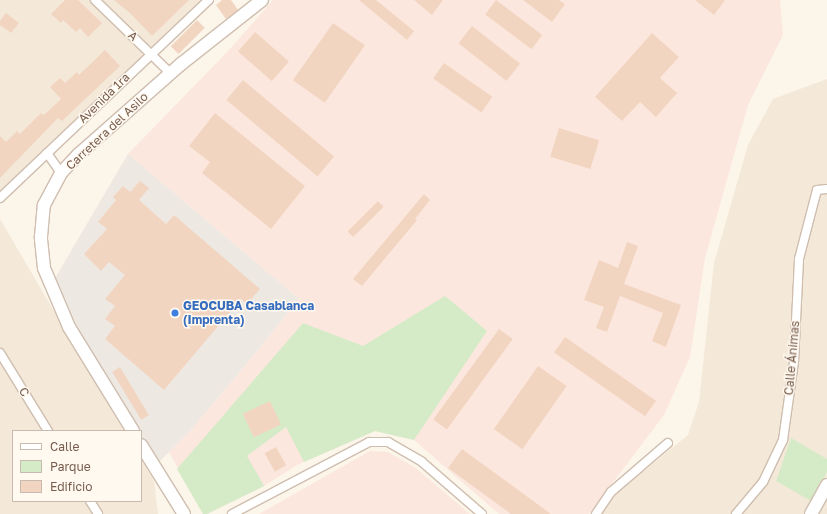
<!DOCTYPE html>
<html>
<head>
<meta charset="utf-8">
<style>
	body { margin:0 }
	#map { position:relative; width:827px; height:514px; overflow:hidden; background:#fcf5ea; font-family:"Golos Text",sans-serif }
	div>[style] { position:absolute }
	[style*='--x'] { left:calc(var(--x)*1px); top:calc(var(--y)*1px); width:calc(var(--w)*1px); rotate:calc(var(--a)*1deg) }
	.residential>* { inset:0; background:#f4e8d8 }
	.commercial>* { inset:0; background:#fce7de }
	.industrial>* { inset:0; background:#eee8e2 }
	.green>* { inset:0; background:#d5ebc7 }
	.building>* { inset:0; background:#f2d5c1; transform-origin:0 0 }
	.roads { filter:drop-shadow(1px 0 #cfbeaf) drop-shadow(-1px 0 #cfbeaf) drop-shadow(0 1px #cfbeaf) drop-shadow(0 -1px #cfbeaf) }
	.street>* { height:8px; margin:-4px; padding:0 4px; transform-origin:4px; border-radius:4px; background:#fff }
	.secondary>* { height:12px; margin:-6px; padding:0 6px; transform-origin:6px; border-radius:6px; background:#fff }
	.dots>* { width:11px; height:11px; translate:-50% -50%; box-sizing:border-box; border:2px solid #fff9f0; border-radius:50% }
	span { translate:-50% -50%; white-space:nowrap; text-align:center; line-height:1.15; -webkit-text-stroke:3px #fff9f0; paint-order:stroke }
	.street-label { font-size:12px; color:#775c4d }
	.shop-label { font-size:12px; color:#366cbe; font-weight:700 }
	.left { translate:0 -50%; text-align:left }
	.legend { position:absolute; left:12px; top:430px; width:130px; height:72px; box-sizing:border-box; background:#fff9f0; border:1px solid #c9baaf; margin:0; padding:5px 7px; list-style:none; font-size:12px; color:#775c4d }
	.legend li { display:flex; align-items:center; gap:8px; height:20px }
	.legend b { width:20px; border:1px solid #c9baaf }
</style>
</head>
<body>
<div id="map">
	<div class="residential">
		<div style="clip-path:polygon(0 0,201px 0,0 191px)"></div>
		<div style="clip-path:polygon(827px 79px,827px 514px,601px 514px,612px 497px,688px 435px,699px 402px,714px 263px,748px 145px,773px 99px)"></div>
		<div style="clip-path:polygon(0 219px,124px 431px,13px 431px,13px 501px,141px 501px,141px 459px,154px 481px,158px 514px,0 514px)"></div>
	</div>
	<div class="commercial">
		<div style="clip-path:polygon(273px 0,780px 0,783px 35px,748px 105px,705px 258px,690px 357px,664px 415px,589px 514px,499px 514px,414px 440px,375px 431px,299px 464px,264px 486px,207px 514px,203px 514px,169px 452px,190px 431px,244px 367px,299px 299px,128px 154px,230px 49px)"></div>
		<div style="clip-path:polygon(370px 451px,388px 452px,416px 468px,470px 514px,259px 514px)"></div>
	</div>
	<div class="industrial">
		<div style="clip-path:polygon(128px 154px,299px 299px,244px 367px,190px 431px,154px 467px,141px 445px,141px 431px,133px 431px,51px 285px)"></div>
	</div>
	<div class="green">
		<div style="clip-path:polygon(445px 296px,487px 331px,414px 440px,375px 431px,304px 462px,286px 427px,247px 456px,264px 486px,207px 514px,203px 514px,177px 469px,303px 323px,363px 346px)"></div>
		<div style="clip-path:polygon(791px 438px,827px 459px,827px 472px,811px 501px,776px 481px)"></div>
	</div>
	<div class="building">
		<div style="clip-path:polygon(65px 0,78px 0,102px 23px,88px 37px,80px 28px,76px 32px,63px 20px,61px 23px,51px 14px)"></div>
		<div style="clip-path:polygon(114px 0,189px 0,152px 36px,131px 14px)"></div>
		<div style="clip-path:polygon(222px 0,231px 0,238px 10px,226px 19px,216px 5px)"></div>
		<div style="clip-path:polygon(359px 0,376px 0,414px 31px,407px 40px)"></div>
		<div style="clip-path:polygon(414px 0,443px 0,432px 15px)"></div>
		<div style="left:496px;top:0;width:58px;height:18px;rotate:37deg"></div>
		<div style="clip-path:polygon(523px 0,559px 0,565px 4px,552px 22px)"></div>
		<div style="clip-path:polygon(695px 0,725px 0,714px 15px)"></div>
		<div style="clip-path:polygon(6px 13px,19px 23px,11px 33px,0 25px,0 21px)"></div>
		<div style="left:197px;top:20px;width:11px;height:37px;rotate:45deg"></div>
		<div style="left:333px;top:23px;width:39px;height:70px;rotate:35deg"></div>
		<div style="left:472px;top:26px;width:61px;height:22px;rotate:38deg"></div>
		<div style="left:255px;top:32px;width:45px;height:26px;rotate:41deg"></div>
		<div style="clip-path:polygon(652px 33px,679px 57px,660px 78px,677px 93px,656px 117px,640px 102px,622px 121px,595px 97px)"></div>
		<div style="clip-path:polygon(105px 50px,120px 66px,62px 121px,58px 118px,0 178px,0 136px,6px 142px,17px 131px,20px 134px,41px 113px,44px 115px,61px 99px,50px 87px,60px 78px,65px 83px,77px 72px,79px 75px)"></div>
		<div style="left:444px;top:63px;width:59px;height:19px;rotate:35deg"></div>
		<div style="left:243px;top:80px;width:119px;height:26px;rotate:40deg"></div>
		<div style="clip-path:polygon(215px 113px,305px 186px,271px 229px,202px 173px,210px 162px,189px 146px)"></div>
		<div style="left:559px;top:128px;width:42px;height:30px;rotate:17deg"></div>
		<div style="clip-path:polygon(140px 181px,149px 188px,139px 200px,166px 224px,174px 215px,260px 289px,247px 304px,241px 299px,164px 390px,105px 339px,115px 326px,105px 319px,115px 306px,105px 299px,125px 275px,109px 262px,101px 271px,84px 254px,107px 229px,98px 222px,116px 200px,113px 197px,123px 186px,130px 192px)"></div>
		<div style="clip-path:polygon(424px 194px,430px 200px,415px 219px,417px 220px,362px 286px,353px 279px)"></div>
		<div style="left:378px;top:201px;width:8px;height:43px;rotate:45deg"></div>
		<div style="clip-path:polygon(627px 242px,638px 246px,624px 284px,681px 305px,666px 347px,652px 341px,663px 313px,620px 296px,607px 332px,596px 328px,604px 307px,584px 300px,599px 260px,618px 268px)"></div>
		<div style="left:499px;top:329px;width:17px;height:112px;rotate:36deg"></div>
		<div style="left:565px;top:337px;width:111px;height:19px;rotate:35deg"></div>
		<div style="left:538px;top:366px;width:35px;height:77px;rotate:35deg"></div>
		<div style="left:120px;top:367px;width:56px;height:9px;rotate:59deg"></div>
		<div style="left:270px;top:401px;width:26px;height:30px;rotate:65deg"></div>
		<div style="left:276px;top:447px;width:21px;height:13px;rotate:61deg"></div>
		<div style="clip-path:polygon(462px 449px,551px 514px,511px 514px,448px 468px)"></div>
	</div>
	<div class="roads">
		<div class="street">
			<div style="--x:95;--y:0;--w:105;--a:44.2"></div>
			<div style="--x:47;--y:153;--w:24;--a:55"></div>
			<div style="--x:0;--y:198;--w:288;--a:-43.5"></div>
			<div style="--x:0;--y:353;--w:92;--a:58.4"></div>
			<div style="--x:90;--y:501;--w:15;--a:58"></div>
			<div style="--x:232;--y:514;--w:155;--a:-27.7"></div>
			<div style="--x:369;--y:442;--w:19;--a:0"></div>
			<div style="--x:388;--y:442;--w:39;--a:30"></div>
			<div style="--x:422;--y:462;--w:79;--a:40.9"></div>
			<div style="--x:596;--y:514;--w:27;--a:-56"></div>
			<div style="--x:611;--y:492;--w:75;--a:-40.7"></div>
			<div style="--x:736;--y:514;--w:42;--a:-49.8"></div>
			<div style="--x:763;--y:482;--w:47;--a:-64.5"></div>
			<div style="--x:783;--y:440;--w:79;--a:-82"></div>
			<div style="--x:794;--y:362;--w:103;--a:-87.2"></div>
			<div style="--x:799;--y:259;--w:71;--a:-75.4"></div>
			<div style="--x:817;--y:190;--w:10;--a:-6"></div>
		</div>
		<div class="secondary">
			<div style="--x:133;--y:431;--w:122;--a:-121.6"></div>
			<div style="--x:69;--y:327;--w:64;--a:-113"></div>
			<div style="--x:44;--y:268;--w:31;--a:-96"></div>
			<div style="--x:41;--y:237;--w:32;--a:-85"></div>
			<div style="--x:44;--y:205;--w:36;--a:-62"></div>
			<div style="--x:61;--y:173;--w:26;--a:-47"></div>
			<div style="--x:79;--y:154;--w:136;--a:-41.4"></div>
			<div style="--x:181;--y:64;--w:103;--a:-38.3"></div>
			<div style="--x:141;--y:445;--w:81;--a:58.1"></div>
			<div style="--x:811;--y:514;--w:33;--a:-61"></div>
		</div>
	</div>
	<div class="dots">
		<div style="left:175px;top:313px;background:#3f7fe0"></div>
	</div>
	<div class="street-label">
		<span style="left:133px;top:36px;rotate:43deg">A</span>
		<span style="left:104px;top:98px;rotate:-44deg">Avenida 1ra</span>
		<span style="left:107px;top:131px;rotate:-43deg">Carretera del Asilo</span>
		<span style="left:792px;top:358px;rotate:-85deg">Calle Ánimas</span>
		<span style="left:24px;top:392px;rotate:59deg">C</span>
	</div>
	<div class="shop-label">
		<span class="left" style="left:183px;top:313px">GEOCUBA Casablanca<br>(Imprenta)</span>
	</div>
	<ul class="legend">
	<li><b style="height:5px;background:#fff"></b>Calle</li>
	<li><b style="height:11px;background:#d5ebc7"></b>Parque</li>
	<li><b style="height:11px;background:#f2d5c1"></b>Edificio</li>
	</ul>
</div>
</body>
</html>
